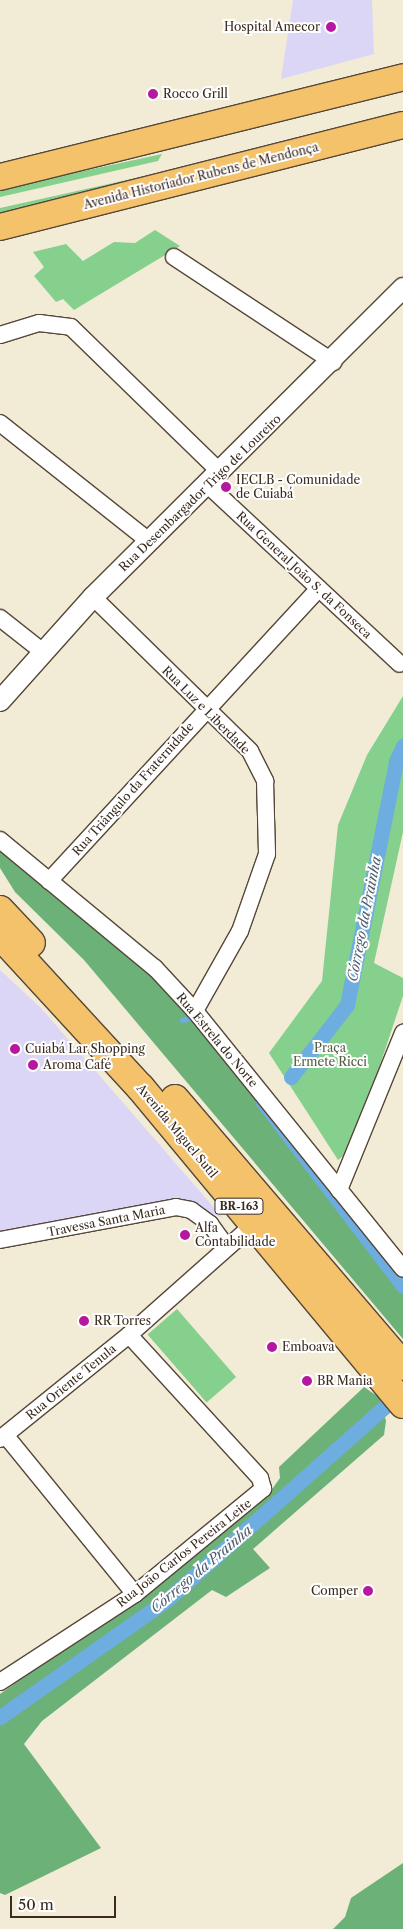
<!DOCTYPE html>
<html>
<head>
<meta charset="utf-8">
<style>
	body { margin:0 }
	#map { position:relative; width:403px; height:1929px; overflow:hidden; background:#f2ebd5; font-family:"Libre Caslon Text",serif }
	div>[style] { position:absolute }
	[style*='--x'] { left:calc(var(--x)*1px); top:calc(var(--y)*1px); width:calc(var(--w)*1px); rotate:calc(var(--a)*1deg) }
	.built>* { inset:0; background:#dcd6f6 }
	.green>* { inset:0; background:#85d08d; transform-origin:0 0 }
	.forest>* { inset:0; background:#6cb278 }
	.stream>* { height:4.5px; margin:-2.25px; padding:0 2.25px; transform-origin:2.25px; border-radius:2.25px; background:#6dade0 }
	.canal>* { height:15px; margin:-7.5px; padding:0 7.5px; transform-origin:7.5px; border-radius:7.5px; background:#6dade0 }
	.roads { filter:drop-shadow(1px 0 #564739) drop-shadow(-1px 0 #564739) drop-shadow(0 1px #564739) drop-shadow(0 -1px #564739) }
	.minor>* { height:16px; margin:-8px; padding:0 8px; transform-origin:8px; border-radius:8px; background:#fff }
	.tertiary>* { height:20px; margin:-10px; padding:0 10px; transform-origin:10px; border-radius:10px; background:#fff }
	.primary>* { height:26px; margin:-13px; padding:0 13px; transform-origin:13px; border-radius:13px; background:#f3c26a }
	.trunk>* { height:28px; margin:-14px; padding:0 14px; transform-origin:14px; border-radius:14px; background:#f3c26a }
	.dots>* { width:14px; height:14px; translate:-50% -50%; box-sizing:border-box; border:2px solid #fff; border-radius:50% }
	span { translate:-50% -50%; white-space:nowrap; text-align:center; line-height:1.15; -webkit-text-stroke:4px #fff; paint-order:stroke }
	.shield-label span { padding:1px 4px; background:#fff; border:1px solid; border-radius:4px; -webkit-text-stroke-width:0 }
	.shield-label { font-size:11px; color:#3b2a1e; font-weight:700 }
	.poi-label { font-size:12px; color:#3b2a1e }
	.right { translate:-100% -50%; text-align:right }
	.left { translate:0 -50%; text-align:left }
	.street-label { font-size:12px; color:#3b2a1e }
	.park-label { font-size:12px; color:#515c3f }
	.water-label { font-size:14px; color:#4f5e6c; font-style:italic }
	.scale { position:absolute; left:10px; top:1896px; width:106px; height:22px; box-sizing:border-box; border:2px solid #3b2a1e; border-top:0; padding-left:6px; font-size:15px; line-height:18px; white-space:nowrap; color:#3b2a1e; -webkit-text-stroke:4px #fff; paint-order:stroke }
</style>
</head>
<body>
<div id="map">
	<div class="built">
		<div style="clip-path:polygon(293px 0,372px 0,374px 54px,281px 79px)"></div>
		<div style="clip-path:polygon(0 970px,41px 1008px,223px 1218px,182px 1201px,0 1233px)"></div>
	</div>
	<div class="green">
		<div style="clip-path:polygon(162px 154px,158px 161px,0 197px,0 189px)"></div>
		<div style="clip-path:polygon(154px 174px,53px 200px,0 214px,0 208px)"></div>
		<div style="clip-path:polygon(155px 230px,180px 246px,74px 310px,63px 299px,56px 302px,34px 276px,44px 267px,33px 252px,66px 244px,83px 261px,114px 242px,135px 243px)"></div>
		<div style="clip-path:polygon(403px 696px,403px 832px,374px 963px,403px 978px,403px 996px,352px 1149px,338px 1160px,269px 1053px,322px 981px,338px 825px,367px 755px)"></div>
		<div style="left:177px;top:1309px;width:90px;height:39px;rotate:49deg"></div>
	</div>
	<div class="forest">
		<div style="clip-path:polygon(0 848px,170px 989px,403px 1280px,403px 1339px,84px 960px,15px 892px,0 868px)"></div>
		<div style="clip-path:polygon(364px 1387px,380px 1398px,386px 1421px,384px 1435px,253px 1549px,270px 1568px,226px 1597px,212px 1590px,42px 1721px,24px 1744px,101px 1848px,5px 1895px,0 1893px,0 1694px,168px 1576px,265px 1499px,280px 1478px,279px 1467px)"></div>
		<div style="clip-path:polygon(403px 1863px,403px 1929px,333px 1929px,345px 1917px,351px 1898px)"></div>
	</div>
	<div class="stream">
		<div style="--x:182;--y:1020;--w:11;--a:-15"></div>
	</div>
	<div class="canal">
		<div style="--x:291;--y:1077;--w:91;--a:-52.1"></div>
		<div style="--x:347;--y:1005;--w:249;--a:-78.6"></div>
		<div style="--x:396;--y:761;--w:17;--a:-65"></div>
		<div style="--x:263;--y:1102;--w:231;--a:52.7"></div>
		<div style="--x:0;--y:1717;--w:205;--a:-35.1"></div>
		<div style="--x:168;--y:1599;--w:294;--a:-41.6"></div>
	</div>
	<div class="roads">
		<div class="minor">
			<div style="--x:174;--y:257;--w:191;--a:33.4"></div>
			<div style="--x:0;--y:335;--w:41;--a:-17.1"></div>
			<div style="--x:39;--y:323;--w:32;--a:7"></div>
			<div style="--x:71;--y:327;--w:209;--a:44.2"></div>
			<div style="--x:0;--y:423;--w:191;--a:38.4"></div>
			<div style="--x:208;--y:485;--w:262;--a:43"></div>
			<div style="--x:93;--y:597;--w:220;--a:44.4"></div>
			<div style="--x:250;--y:751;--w:34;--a:63"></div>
			<div style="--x:265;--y:781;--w:73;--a:88.4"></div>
			<div style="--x:267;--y:854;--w:82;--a:109.3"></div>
			<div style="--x:240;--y:931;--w:92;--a:119.4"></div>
			<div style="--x:0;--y:618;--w:55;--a:38.3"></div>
			<div style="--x:0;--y:840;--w:201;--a:39.6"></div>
			<div style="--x:155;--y:968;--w:59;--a:47.1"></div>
			<div style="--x:195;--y:1011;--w:331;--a:51.1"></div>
			<div style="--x:49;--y:881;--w:398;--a:-47.3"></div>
			<div style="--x:339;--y:1190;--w:170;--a:-67.8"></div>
			<div style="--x:0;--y:1240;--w:179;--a:-10.6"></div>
			<div style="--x:176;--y:1207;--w:15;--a:11"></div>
			<div style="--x:191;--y:1210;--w:24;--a:36"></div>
			<div style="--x:210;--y:1224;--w:27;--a:54"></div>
			<div style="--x:6;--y:1436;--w:204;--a:50.8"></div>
			<div style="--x:0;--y:1439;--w:166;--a:-38.9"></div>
			<div style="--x:129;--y:1335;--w:167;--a:-41.6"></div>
			<div style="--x:0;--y:1682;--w:161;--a:-33.1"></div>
			<div style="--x:135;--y:1594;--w:166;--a:-39.4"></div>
			<div style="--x:263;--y:1489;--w:11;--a:-105"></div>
			<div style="--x:260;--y:1478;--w:194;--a:-132.5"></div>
		</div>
		<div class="tertiary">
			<div style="--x:0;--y:701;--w:140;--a:-48.2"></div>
			<div style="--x:93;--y:597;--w:438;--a:-44.9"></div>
		</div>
		<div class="primary">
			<div style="--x:0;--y:177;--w:415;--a:-13.9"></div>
			<div style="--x:0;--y:227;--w:416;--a:-14.2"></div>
		</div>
		<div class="trunk">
			<div style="--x:0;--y:910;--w:45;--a:46.8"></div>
			<div style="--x:0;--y:935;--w:207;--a:47.4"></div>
			<div style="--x:140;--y:1087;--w:412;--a:50.3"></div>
			<div style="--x:175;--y:1099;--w:351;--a:49.5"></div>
		</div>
	</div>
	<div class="dots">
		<div style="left:331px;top:27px;background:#b5179e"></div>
		<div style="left:153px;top:94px;background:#b5179e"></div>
		<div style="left:226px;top:487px;background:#b5179e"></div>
		<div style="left:15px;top:1049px;background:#b5179e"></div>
		<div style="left:33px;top:1065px;background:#b5179e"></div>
		<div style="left:185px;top:1235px;background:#b5179e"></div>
		<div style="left:84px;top:1321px;background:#b5179e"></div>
		<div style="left:272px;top:1347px;background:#b5179e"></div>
		<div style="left:307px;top:1381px;background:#b5179e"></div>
		<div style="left:368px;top:1591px;background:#b5179e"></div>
	</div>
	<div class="shield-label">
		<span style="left:239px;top:1206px">BR-163</span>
	</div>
	<div class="poi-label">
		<span class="right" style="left:320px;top:27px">Hospital Amecor</span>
		<span class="left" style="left:163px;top:94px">Rocco Grill</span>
		<span class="left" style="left:236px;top:487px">IECLB - Comunidade<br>de Cuiabá</span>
		<span class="left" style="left:25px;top:1049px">Cuiabá Lar Shopping</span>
		<span class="left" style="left:43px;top:1065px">Aroma Café</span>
		<span class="left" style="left:195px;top:1235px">Alfa<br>Contabilidade</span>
		<span class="left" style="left:94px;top:1321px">RR Torres</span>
		<span class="left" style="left:282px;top:1347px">Emboava</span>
		<span class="left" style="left:317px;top:1381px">BR Mania</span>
		<span class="right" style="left:358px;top:1591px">Comper</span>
	</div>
	<div class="street-label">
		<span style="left:201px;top:176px;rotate:-14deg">Avenida Historiador Rubens de Mendonça</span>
		<span style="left:200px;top:493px;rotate:-44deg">Rua Desembargador Trigo de Loureiro</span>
		<span style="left:304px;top:575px;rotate:43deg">Rua General João S. da Fonseca</span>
		<span style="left:206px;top:710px;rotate:45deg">Rua Luz e Liberdade</span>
		<span style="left:133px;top:789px;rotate:-48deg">Rua Triângulo da Fraternidade</span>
		<span style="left:217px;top:1040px;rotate:50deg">Rua Estrela do Norte</span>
		<span style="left:177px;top:1131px;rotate:50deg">Avenida Miguel Sutil</span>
		<span style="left:106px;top:1221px;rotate:-11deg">Travessa Santa Maria</span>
		<span style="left:71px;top:1382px;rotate:-39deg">Rua Oriente Tenula</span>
		<span style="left:184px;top:1553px;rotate:-38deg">Rua João Carlos Pereira Leite</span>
	</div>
	<div class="park-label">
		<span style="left:330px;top:1055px">Praça<br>Ermete Ricci</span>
	</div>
	<div class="water-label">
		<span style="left:364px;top:919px;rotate:-79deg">Córrego da Prainha</span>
		<span style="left:201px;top:1569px;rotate:-40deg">Córrego da Prainha</span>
	</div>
	<div class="scale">50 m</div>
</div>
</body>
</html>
